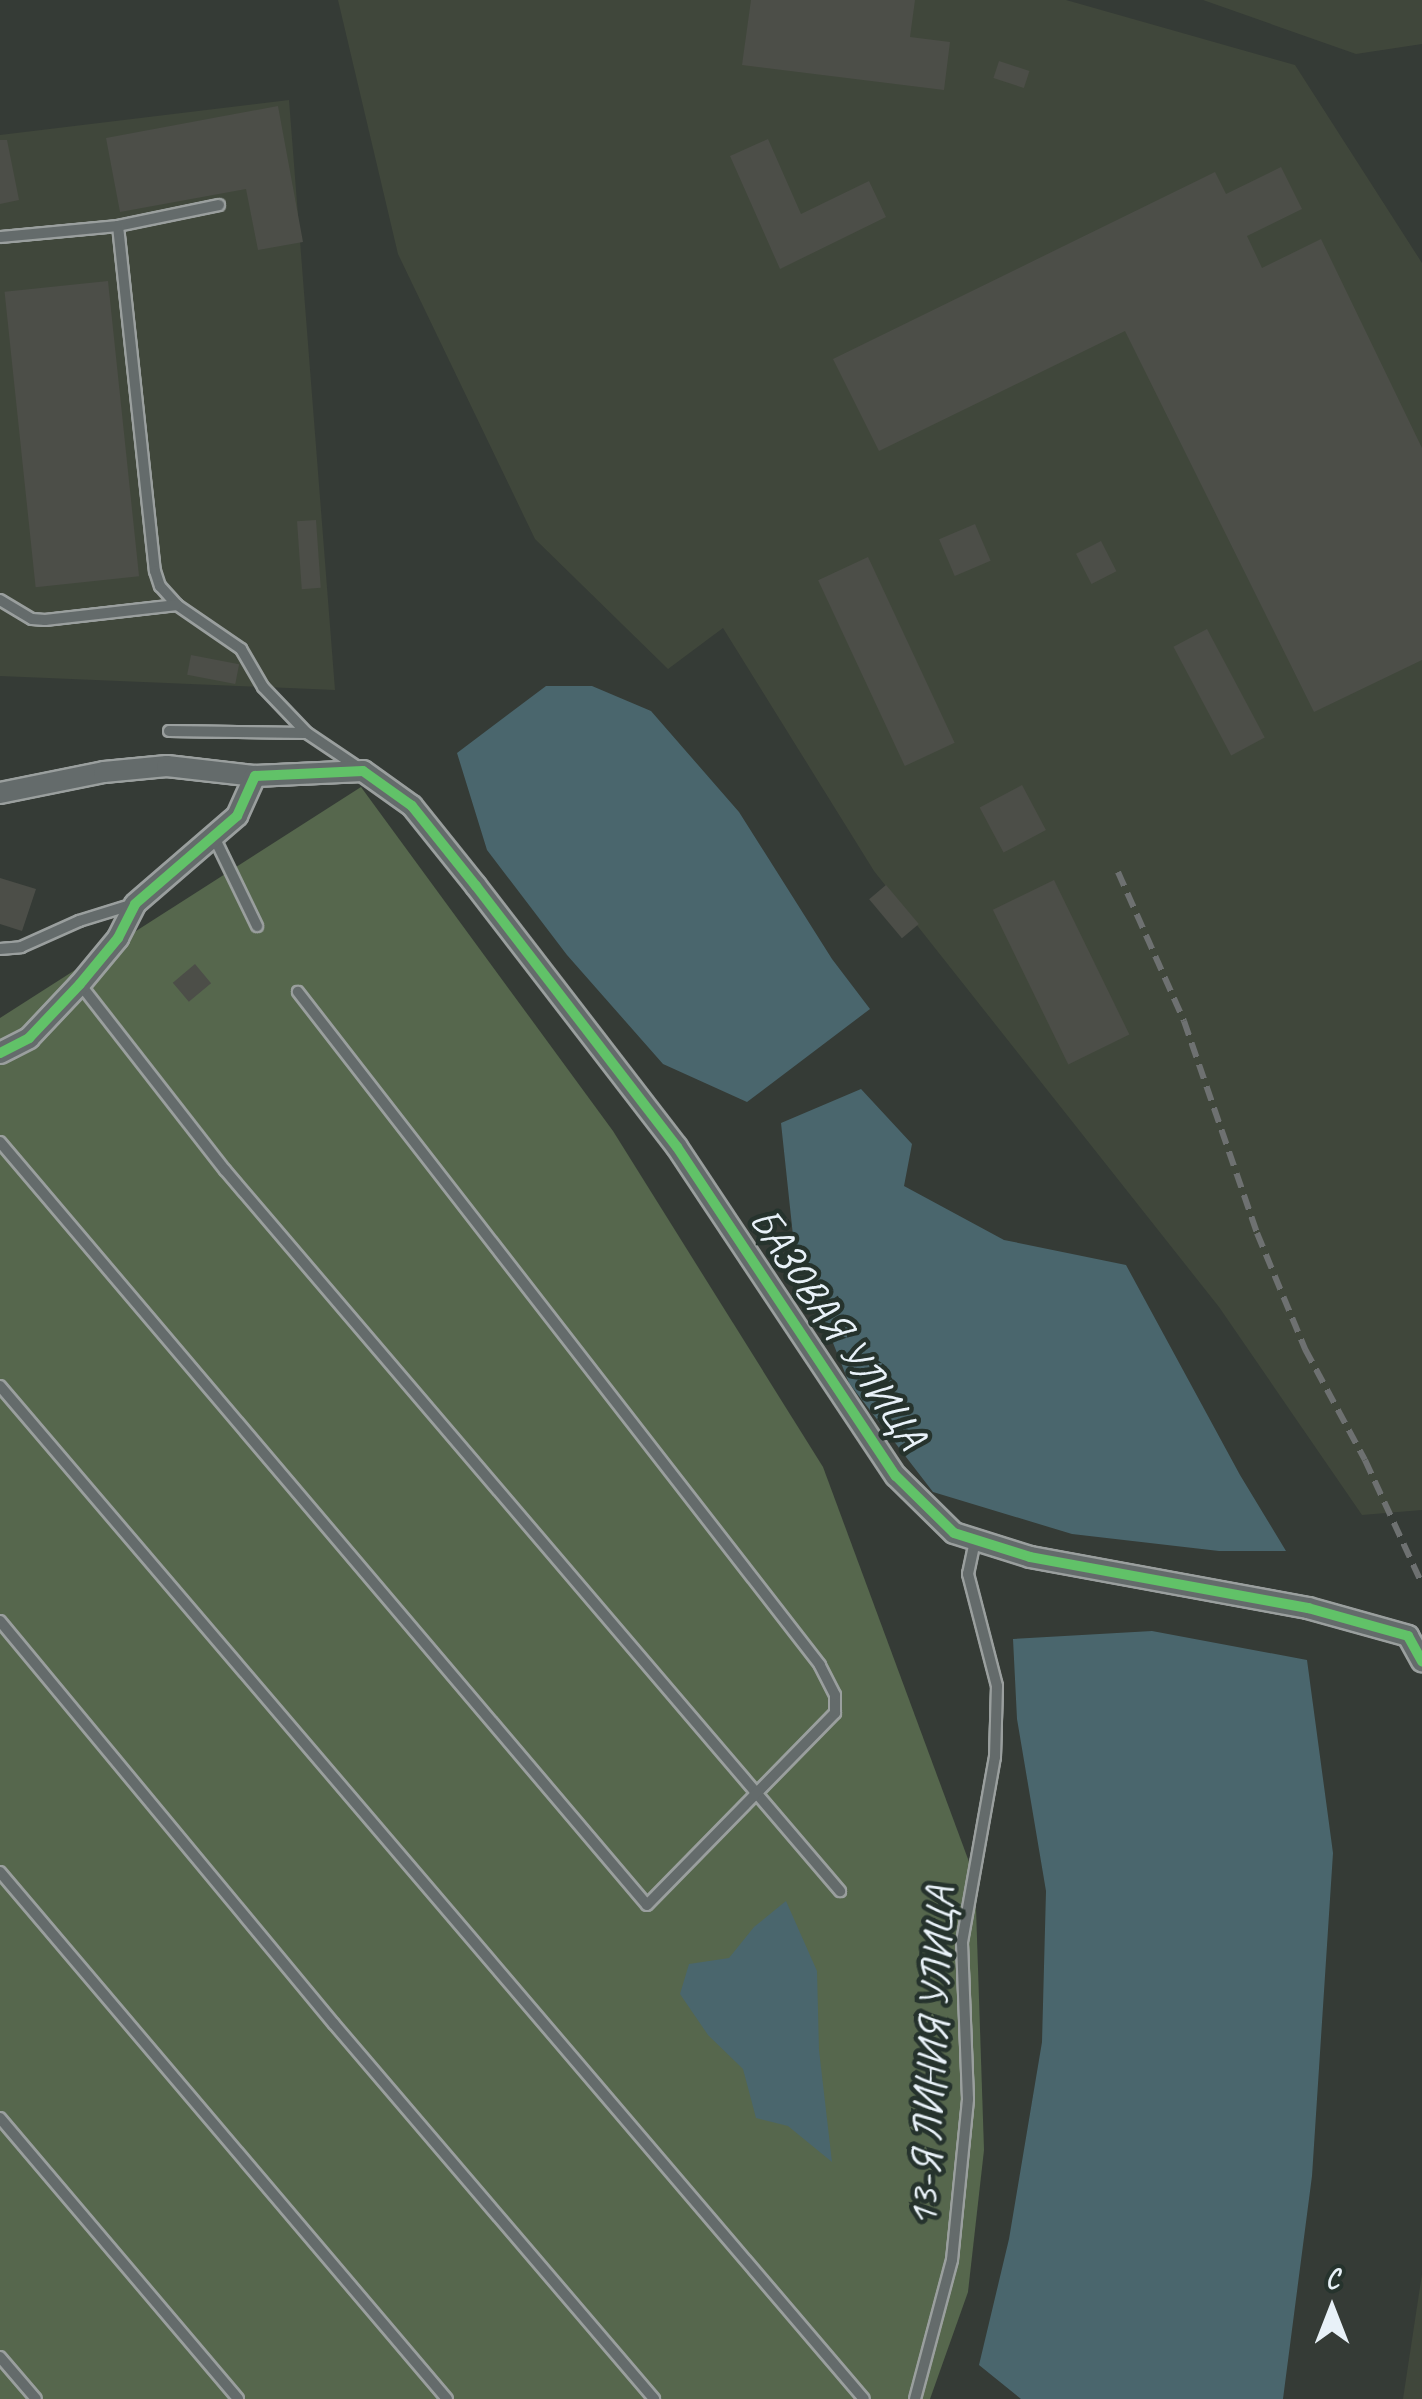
<!DOCTYPE html>
<html>
<head>
<meta charset="utf-8">
<style>
	body { margin:0 }
	#map { position:relative; width:1422px; height:2399px; overflow:hidden; background:#353b36; font-family:Caveat,sans-serif }
	div>[style] { position:absolute }
	[style*='--x'] { left:calc(var(--x)*1px); top:calc(var(--y)*1px); width:calc(var(--w)*1px); rotate:calc(var(--a)*1deg) }
	.built>* { inset:0; background:#40473b }
	.green>* { inset:0; background:#56674d }
	.water>* { inset:0; background:#4a666d }
	.building>* { inset:0; background:#4c4e48; transform-origin:0 0 }
	.roads { filter:drop-shadow(2px 0 #9a9f9e) drop-shadow(-2px 0 #9a9f9e) drop-shadow(0 2px #9a9f9e) drop-shadow(0 -2px #9a9f9e) }
	.service>* { height:10px; margin:-5px; padding:0 5px; transform-origin:5px; border-radius:5px; background:#646b6b }
	.minor>* { height:20px; margin:-10px; padding:0 10px; transform-origin:10px; border-radius:10px; background:#646b6b }
	.rail>* { height:6px; margin-top:-3px; transform-origin:0; background:repeating-linear-gradient(90deg,#6e7171 0 15px,transparent 0 23px) }
	.cycleway>* { height:10px; margin:-5px; padding:0 5px; transform-origin:5px; border-radius:5px; background:#61c268 }
	span { translate:-50% -50%; white-space:nowrap; text-align:center; line-height:1.15; -webkit-text-stroke:9px #26332d; paint-order:stroke }
	.street-label { font-size:42px; color:#e8f1f8 }
	.north { position:absolute; left:1282px; top:2259px; width:100px; height:100px; -webkit-text-stroke:8px #26332d; paint-order:stroke; rotate:0deg; font-size:28px; font-weight:700; line-height:40px; text-align:center; color:#e8f1f8 }
	.north::after { content:''; display:block; margin:auto; width:35px; height:45px; background:#e8f1f8; clip-path:polygon(50% 0,100% 100%,50% 72%,0 100%) }
</style>
</head>
<body>
<div id="map">
	<div class="built">
		<div style="clip-path:polygon(338px 0,1066px 0,1295px 65px,1422px 263px,1422px 1510px,1362px 1515px,1219px 1307px,874px 871px,723px 628px,668px 669px,535px 539px,398px 254px)"></div>
		<div style="clip-path:polygon(1203px 0,1422px 0,1422px 44px,1356px 54px)"></div>
		<div style="clip-path:polygon(289px 100px,335px 690px,0 676px,0 135px)"></div>
		<div style="clip-path:polygon(1422px 2274px,1422px 2399px,1403px 2399px)"></div>
	</div>
	<div class="green">
		<div style="clip-path:polygon(361px 787px,613px 1131px,823px 1467px,975px 1878px,984px 2150px,968px 2292px,930px 2399px,0 2399px,0 1018px)"></div>
	</div>
	<div class="water">
		<div style="clip-path:polygon(546px 686px,592px 686px,651px 711px,739px 812px,832px 959px,870px 1009px,747px 1102px,663px 1064px,567px 955px,487px 850px,457px 753px)"></div>
		<div style="clip-path:polygon(861px 1089px,912px 1144px,904px 1186px,1004px 1240px,1126px 1265px,1240px 1475px,1286px 1551px,1219px 1551px,1072px 1534px,933px 1492px,849px 1383px,794px 1245px,781px 1123px)"></div>
		<div style="clip-path:polygon(1152px 1631px,1307px 1660px,1333px 1853px,1312px 2176px,1283px 2399px,1021px 2399px,979px 2365px,1009px 2239px,1042px 2042px,1046px 1891px,1017px 1719px,1013px 1639px)"></div>
		<div style="clip-path:polygon(786px 1901px,817px 1971px,819px 2050px,832px 2162px,788px 2126px,756px 2118px,743px 2069px,708px 2035px,680px 1994px,689px 1964px,729px 1958px,754px 1927px)"></div>
	</div>
	<div class="building">
		<div style="clip-path:polygon(751px 0,915px 0,910px 37px,950px 42px,944px 90px,742px 65px)"></div>
		<div style="left:999px;top:61px;width:32px;height:18px;rotate:18deg"></div>
		<div style="clip-path:polygon(278px 106px,303px 242px,258px 250px,246px 189px,120px 212px,106px 138px)"></div>
		<div style="clip-path:polygon(768px 139px,801px 214px,869px 181px,886px 217px,780px 269px,730px 156px)"></div>
		<div style="clip-path:polygon(0 140px,7px 140px,19px 200px,0 204px)"></div>
		<div style="clip-path:polygon(1281px 167px,1302px 209px,1247px 236px,1262px 268px,1321px 239px,1422px 448px,1422px 660px,1314px 712px,1125px 331px,879px 451px,833px 359px,1215px 172px,1226px 194px)"></div>
		<div style="left:108px;top:281px;width:297px;height:104px;rotate:84deg"></div>
		<div style="left:316px;top:520px;width:68px;height:19px;rotate:86deg"></div>
		<div style="left:975px;top:524px;width:40px;height:39px;rotate:67deg"></div>
		<div style="left:1101px;top:541px;width:34px;height:28px;rotate:63deg"></div>
		<div style="left:868px;top:557px;width:205px;height:55px;rotate:65deg"></div>
		<div style="left:1207px;top:629px;width:123px;height:38px;rotate:62deg"></div>
		<div style="left:191px;top:655px;width:49px;height:20px;rotate:11deg"></div>
		<div style="left:1022px;top:785px;width:51px;height:48px;rotate:62deg"></div>
		<div style="clip-path:polygon(0 878px,36px 889px,22px 931px,0 924px)"></div>
		<div style="left:1054px;top:880px;width:172px;height:68px;rotate:64deg"></div>
		<div style="left:886px;top:885px;width:51px;height:22px;rotate:50deg"></div>
		<div style="left:195px;top:964px;width:25px;height:29px;rotate:50deg"></div>
	</div>
	<div class="roads">
		<div class="service">
			<div style="--x:219;--y:205;--w:103;--a:168.3"></div>
			<div style="--x:118;--y:226;--w:347;--a:83.9"></div>
			<div style="--x:155;--y:571;--w:16;--a:72"></div>
			<div style="--x:160;--y:586;--w:25;--a:48"></div>
			<div style="--x:177;--y:605;--w:78;--a:34.5"></div>
			<div style="--x:241;--y:649;--w:44;--a:59.9"></div>
			<div style="--x:263;--y:687;--w:64;--a:46.3"></div>
			<div style="--x:307;--y:733;--w:63;--a:33.9"></div>
			<div style="--x:0;--y:237;--w:119;--a:-5.3"></div>
			<div style="--x:0;--y:600;--w:37;--a:31"></div>
			<div style="--x:32;--y:619;--w:13;--a:4"></div>
			<div style="--x:45;--y:620;--w:133;--a:-6.5"></div>
			<div style="--x:169;--y:731;--w:137;--a:0.8"></div>
			<div style="--x:214;--y:837;--w:99;--a:64.2"></div>
			<div style="--x:0;--y:949;--w:21;--a:-5"></div>
			<div style="--x:21;--y:947;--w:64;--a:-24.1"></div>
			<div style="--x:79;--y:921;--w:58;--a:-17.2"></div>
			<div style="--x:80;--y:984;--w:236;--a:52.1"></div>
			<div style="--x:225;--y:1170;--w:948;--a:49.54"></div>
			<div style="--x:0;--y:1142;--w:1000;--a:49.7"></div>
			<div style="--x:647;--y:1905;--w:269;--a:-45.6"></div>
			<div style="--x:835;--y:1713;--w:18;--a:-90"></div>
			<div style="--x:835;--y:1695;--w:34;--a:-117"></div>
			<div style="--x:820;--y:1665;--w:852;--a:-127.8"></div>
			<div style="--x:0;--y:1386;--w:1331;--a:49.54"></div>
			<div style="--x:0;--y:1621;--w:523;--a:50.35"></div>
			<div style="--x:334;--y:2024;--w:493;--a:49.5"></div>
			<div style="--x:0;--y:1872;--w:691;--a:49.7"></div>
			<div style="--x:0;--y:2118;--w:368;--a:49.7"></div>
			<div style="--x:0;--y:2357;--w:55;--a:49.4"></div>
			<div style="--x:915;--y:2399;--w:144;--a:-75.1"></div>
			<div style="--x:952;--y:2260;--w:162;--a:-84.3"></div>
			<div style="--x:968;--y:2099;--w:157;--a:-92.2"></div>
			<div style="--x:962;--y:1942;--w:188;--a:-79.9"></div>
			<div style="--x:995;--y:1757;--w:71;--a:-88.4"></div>
			<div style="--x:997;--y:1686;--w:116;--a:-104.5"></div>
			<div style="--x:968;--y:1574;--w:35;--a:-78"></div>
		</div>
		<div class="minor">
			<div style="--x:0;--y:793;--w:106;--a:-11.4"></div>
			<div style="--x:104;--y:772;--w:63;--a:-5.4"></div>
			<div style="--x:167;--y:766;--w:89;--a:6.5"></div>
			<div style="--x:0;--y:1053;--w:33;--a:-27"></div>
			<div style="--x:29;--y:1038;--w:74;--a:-46.6"></div>
			<div style="--x:80;--y:984;--w:60;--a:-50.4"></div>
			<div style="--x:118;--y:938;--w:38;--a:-63"></div>
			<div style="--x:135;--y:904;--w:135;--a:-40.8"></div>
			<div style="--x:237;--y:816;--w:44;--a:-65.8"></div>
			<div style="--x:255;--y:776;--w:108;--a:-2.7"></div>
			<div style="--x:363;--y:771;--w:60;--a:35.5"></div>
			<div style="--x:412;--y:806;--w:102;--a:51.3"></div>
			<div style="--x:476;--y:886;--w:329;--a:52.4"></div>
			<div style="--x:677;--y:1147;--w:395;--a:56.4"></div>
			<div style="--x:896;--y:1476;--w:81;--a:44.5"></div>
			<div style="--x:954;--y:1533;--w:80;--a:17.5"></div>
			<div style="--x:1030;--y:1557;--w:283;--a:10.4"></div>
			<div style="--x:1308;--y:1608;--w:104;--a:15.6"></div>
			<div style="--x:1408;--y:1636;--w:29;--a:61"></div>
		</div>
	</div>
	<div class="rail">
		<div style="--x:1118;--y:872;--w:163;--a:66.1"></div>
		<div style="--x:1184;--y:1021;--w:224;--a:71"></div>
		<div style="--x:1257;--y:1233;--w:126;--a:67.5"></div>
		<div style="--x:1305;--y:1349;--w:126;--a:61.6"></div>
		<div style="--x:1365;--y:1460;--w:136;--a:65.3"></div>
	</div>
	<div class="cycleway">
		<div style="--x:0;--y:1053;--w:33;--a:-27"></div>
		<div style="--x:29;--y:1038;--w:74;--a:-46.6"></div>
		<div style="--x:80;--y:984;--w:60;--a:-50.4"></div>
		<div style="--x:118;--y:938;--w:38;--a:-63"></div>
		<div style="--x:135;--y:904;--w:135;--a:-40.8"></div>
		<div style="--x:237;--y:816;--w:44;--a:-65.8"></div>
		<div style="--x:255;--y:776;--w:108;--a:-2.7"></div>
		<div style="--x:363;--y:771;--w:60;--a:35.5"></div>
		<div style="--x:412;--y:806;--w:102;--a:51.3"></div>
		<div style="--x:476;--y:886;--w:329;--a:52.4"></div>
		<div style="--x:677;--y:1147;--w:395;--a:56.4"></div>
		<div style="--x:896;--y:1476;--w:81;--a:44.5"></div>
		<div style="--x:954;--y:1533;--w:80;--a:17.5"></div>
		<div style="--x:1030;--y:1557;--w:283;--a:10.4"></div>
		<div style="--x:1308;--y:1608;--w:104;--a:15.6"></div>
		<div style="--x:1408;--y:1636;--w:29;--a:61"></div>
	</div>
	<div class="street-label">
		<span style="left:837px;top:1328px;rotate:56deg">БАЗОВАЯ УЛИЦА</span>
		<span style="left:932px;top:2057px;rotate:-87deg">13-Я ЛИНИЯ УЛИЦА</span>
	</div>
	<div class="north">С</div>
</div>
</body>
</html>
